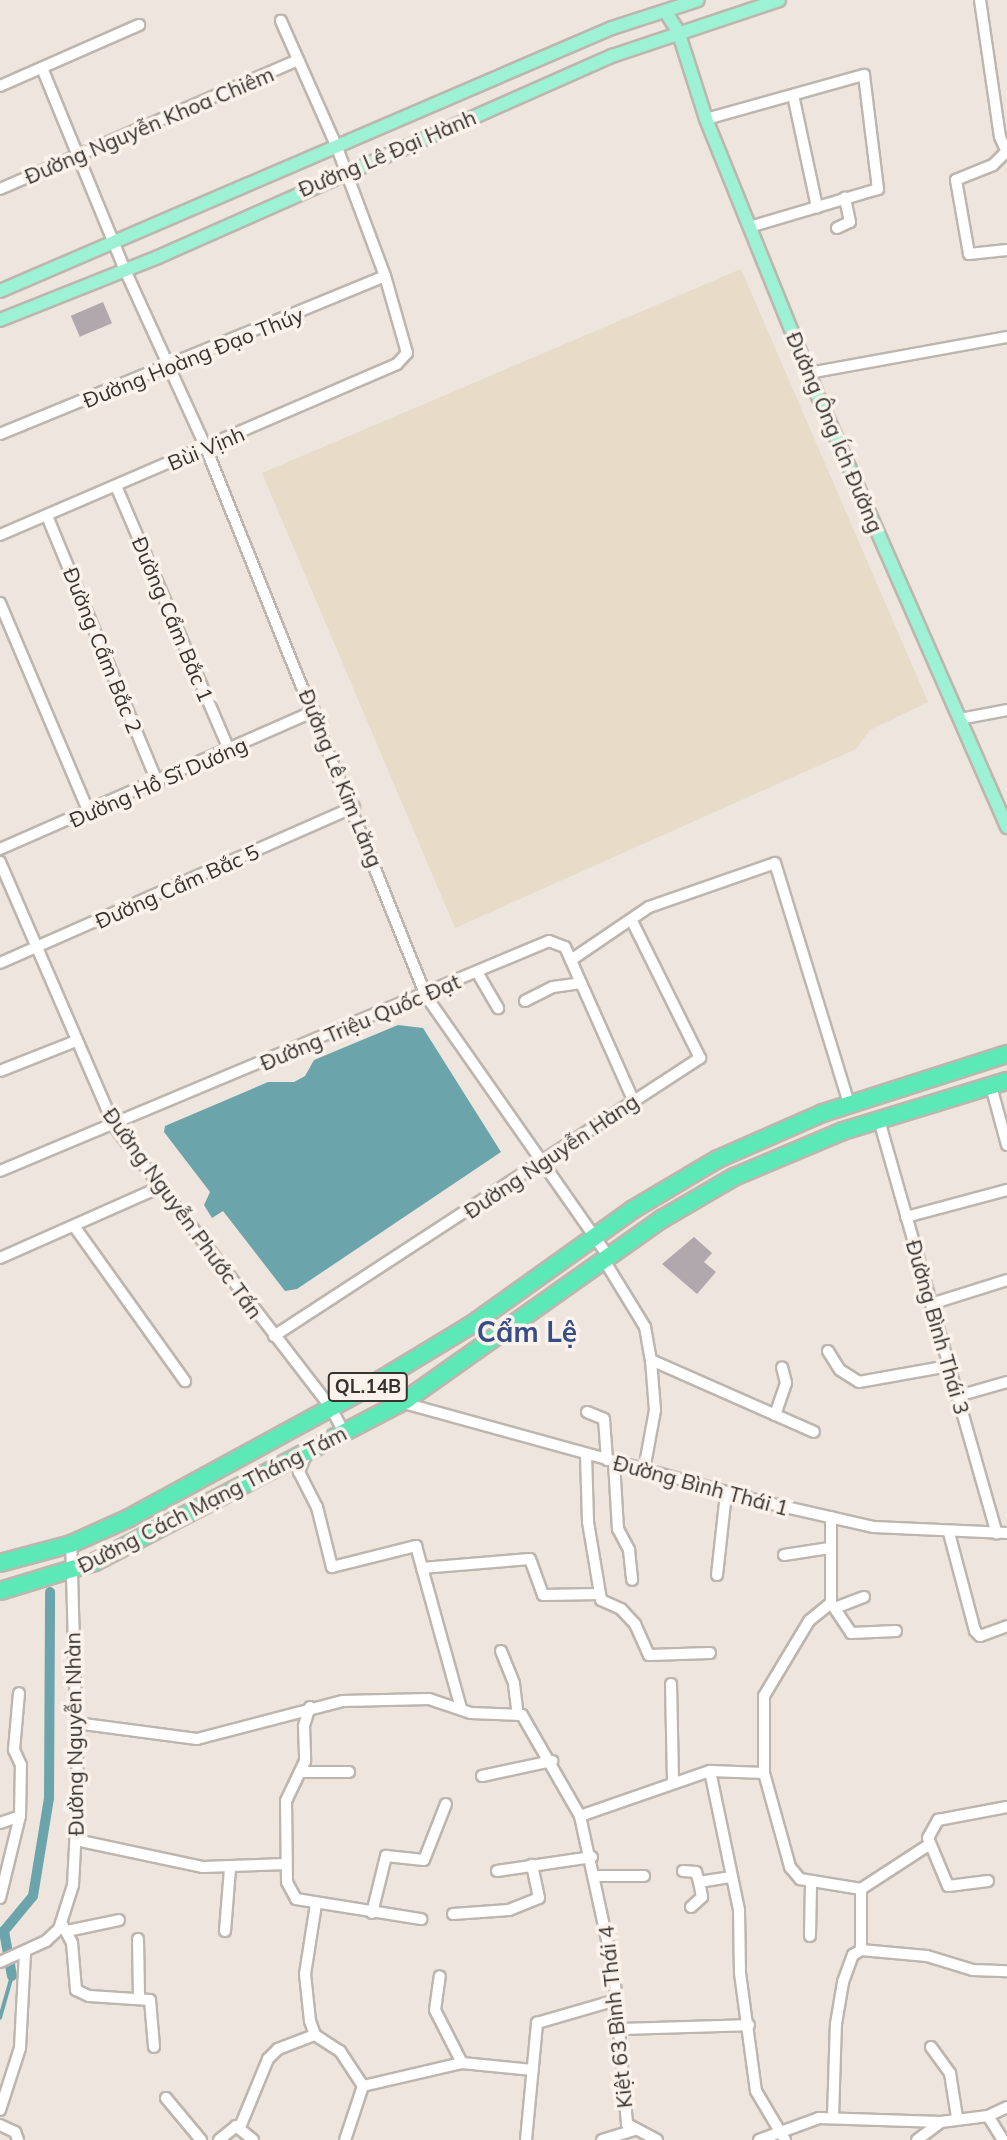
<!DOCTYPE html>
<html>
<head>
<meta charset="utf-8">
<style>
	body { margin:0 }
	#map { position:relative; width:1007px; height:2140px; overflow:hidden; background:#ede5de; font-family:Mulish,sans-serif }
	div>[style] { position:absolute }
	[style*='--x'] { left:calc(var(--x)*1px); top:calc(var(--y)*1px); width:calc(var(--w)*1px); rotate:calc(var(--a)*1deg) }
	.industrial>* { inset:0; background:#e6dcc7 }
	.water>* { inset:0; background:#6ca4ab }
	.stream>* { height:3.5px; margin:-1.75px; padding:0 1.75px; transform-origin:1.75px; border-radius:1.75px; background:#6ca4ab }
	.canal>* { height:10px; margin:-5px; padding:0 5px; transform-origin:5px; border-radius:5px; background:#6ca4ab }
	.building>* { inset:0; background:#b1a8ae; transform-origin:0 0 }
	.roads { filter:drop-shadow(2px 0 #bdb6af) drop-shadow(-2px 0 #bdb6af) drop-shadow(0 2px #bdb6af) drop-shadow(0 -2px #bdb6af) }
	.minor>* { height:10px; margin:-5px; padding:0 5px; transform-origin:5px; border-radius:5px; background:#fff }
	.major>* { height:12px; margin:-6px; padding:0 6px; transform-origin:6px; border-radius:6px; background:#9df1d4 }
	.highway>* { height:16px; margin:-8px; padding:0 8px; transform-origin:8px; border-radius:8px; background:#5ce8b7 }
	span { translate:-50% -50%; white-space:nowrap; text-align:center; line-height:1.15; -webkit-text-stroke:7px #faf2eb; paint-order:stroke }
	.shield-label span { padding:2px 5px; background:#faf2eb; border:2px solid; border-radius:5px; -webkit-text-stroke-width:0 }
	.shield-label { font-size:19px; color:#353230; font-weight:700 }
	.street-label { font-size:21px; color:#353230 }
	.district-label { font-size:28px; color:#364e87; font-weight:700 }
</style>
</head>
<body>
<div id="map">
	<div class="industrial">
		<div style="clip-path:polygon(741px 269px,928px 702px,870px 730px,856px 749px,455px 928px,262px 473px)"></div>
	</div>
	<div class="water">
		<div style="clip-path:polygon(398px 1025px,423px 1028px,501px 1152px,297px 1289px,285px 1291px,223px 1211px,212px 1218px,204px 1205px,210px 1192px,164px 1132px,165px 1126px,268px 1082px,294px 1082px,305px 1076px,314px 1060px)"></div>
	</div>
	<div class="stream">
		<div style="--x:0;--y:2018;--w:44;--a:-74.1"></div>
	</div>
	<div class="canal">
		<div style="--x:12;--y:1976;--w:46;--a:-100.1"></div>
		<div style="--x:4;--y:1931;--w:45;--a:-50.4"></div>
		<div style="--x:33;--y:1896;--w:99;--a:-80.7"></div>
		<div style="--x:49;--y:1798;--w:206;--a:-89.7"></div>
	</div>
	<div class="building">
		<div style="left:103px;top:302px;width:23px;height:35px;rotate:67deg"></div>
		<div style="clip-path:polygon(694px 1237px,712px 1253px,704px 1262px,716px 1272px,697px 1294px,662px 1264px)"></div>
	</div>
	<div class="roads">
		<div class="minor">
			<div style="--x:980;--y:0;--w:138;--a:81.7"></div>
			<div style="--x:1000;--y:137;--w:17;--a:65"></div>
			<div style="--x:42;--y:68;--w:218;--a:67.7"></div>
			<div style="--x:125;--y:270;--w:196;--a:65.5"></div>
			<div style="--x:206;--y:448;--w:591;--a:68.13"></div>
			<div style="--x:426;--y:996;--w:319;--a:55"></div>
			<div style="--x:0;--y:86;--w:152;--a:-23.7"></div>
			<div style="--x:793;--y:95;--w:115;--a:77.9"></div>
			<div style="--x:706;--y:119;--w:164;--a:-15.6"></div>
			<div style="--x:864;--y:75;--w:115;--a:83"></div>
			<div style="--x:878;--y:189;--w:134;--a:163.5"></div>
			<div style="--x:1004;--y:154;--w:16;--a:135"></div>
			<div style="--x:993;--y:165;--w:40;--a:158"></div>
			<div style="--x:956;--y:180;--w:75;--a:80"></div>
			<div style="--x:969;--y:254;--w:38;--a:-6"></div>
			<div style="--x:0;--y:189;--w:325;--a:-23.4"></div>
			<div style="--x:837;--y:228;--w:14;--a:-25"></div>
			<div style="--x:850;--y:222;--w:25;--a:-102"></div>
			<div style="--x:809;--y:373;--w:201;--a:-10.3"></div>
			<div style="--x:0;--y:434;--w:416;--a:-22.3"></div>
			<div style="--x:116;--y:486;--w:289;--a:66.8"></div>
			<div style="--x:47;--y:516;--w:290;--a:67.5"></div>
			<div style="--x:0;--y:535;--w:432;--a:-23.3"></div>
			<div style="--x:397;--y:364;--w:15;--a:-48"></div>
			<div style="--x:407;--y:353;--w:80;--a:-105.9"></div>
			<div style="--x:385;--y:276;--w:140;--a:-110.5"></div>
			<div style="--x:336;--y:145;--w:136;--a:-113.9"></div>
			<div style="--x:0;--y:603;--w:228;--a:67"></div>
			<div style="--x:960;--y:719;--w:48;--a:-10.8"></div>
			<div style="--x:0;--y:849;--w:343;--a:-23.7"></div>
			<div style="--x:0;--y:862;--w:288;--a:66.6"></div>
			<div style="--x:114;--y:1126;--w:356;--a:52.4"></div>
			<div style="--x:331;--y:1408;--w:27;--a:62"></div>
			<div style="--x:571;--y:960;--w:94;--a:-34.2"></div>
			<div style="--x:649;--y:907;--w:133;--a:-19.2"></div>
			<div style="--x:775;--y:863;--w:252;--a:72.9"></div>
			<div style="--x:0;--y:963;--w:387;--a:-23.8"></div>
			<div style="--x:477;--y:972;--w:42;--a:59.7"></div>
			<div style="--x:525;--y:1001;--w:31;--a:-27"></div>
			<div style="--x:553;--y:987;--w:28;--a:-8"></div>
			<div style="--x:0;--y:1071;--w:82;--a:-21.5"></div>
			<div style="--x:991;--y:1086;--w:61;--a:74.8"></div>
			<div style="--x:879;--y:1120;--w:430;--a:74.1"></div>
			<div style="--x:0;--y:1171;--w:595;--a:-22.73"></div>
			<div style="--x:549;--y:941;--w:17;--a:21"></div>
			<div style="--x:565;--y:947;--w:167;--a:66"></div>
			<div style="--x:906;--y:1217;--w:105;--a:-15"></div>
			<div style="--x:74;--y:1226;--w:191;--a:54.4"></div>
			<div style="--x:0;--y:1258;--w:175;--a:-23.9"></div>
			<div style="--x:604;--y:1260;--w:79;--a:58.5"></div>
			<div style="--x:645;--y:1327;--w:34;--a:80"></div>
			<div style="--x:651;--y:1360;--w:178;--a:23.8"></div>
			<div style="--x:931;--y:1304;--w:80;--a:-17.5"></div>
			<div style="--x:274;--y:1336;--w:509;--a:-33.13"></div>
			<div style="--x:700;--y:1058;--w:153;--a:-116.4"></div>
			<div style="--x:828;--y:1351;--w:22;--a:58"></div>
			<div style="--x:840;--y:1370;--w:22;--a:32"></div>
			<div style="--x:859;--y:1382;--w:91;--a:-10.1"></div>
			<div style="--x:958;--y:1396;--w:51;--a:-15.9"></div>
			<div style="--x:400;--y:1402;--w:368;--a:15.4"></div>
			<div style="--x:755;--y:1500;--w:122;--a:12.8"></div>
			<div style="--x:874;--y:1527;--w:133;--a:2.6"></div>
			<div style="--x:587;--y:1412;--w:18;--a:22"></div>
			<div style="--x:604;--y:1419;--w:41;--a:85.8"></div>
			<div style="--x:775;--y:1415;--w:34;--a:-71"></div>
			<div style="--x:786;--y:1383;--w:16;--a:-104"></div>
			<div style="--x:307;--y:1452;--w:22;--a:112"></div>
			<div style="--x:299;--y:1472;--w:39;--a:63"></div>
			<div style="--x:317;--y:1507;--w:62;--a:76"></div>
			<div style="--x:332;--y:1567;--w:87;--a:-14"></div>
			<div style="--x:416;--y:1546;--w:168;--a:74.5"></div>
			<div style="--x:586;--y:1454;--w:68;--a:88.3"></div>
			<div style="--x:588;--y:1522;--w:79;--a:80.5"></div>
			<div style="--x:601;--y:1600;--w:22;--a:24"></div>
			<div style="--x:621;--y:1609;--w:21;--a:47"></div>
			<div style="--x:635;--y:1624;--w:34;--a:66"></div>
			<div style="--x:649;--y:1655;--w:61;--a:-1.9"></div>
			<div style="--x:614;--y:1462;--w:67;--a:86.6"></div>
			<div style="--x:618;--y:1529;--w:24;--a:62"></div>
			<div style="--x:629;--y:1550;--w:30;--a:84"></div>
			<div style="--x:644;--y:1470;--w:61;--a:-79.6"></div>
			<div style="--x:655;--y:1410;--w:50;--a:-94.6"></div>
			<div style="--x:831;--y:1517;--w:86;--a:90"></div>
			<div style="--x:831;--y:1603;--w:28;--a:141"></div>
			<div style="--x:809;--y:1621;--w:87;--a:121"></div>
			<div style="--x:764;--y:1696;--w:77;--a:90"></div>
			<div style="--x:764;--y:1773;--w:98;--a:74.5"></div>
			<div style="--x:790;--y:1867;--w:16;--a:50"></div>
			<div style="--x:800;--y:1879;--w:62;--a:9.3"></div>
			<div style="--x:949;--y:1533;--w:101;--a:75.1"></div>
			<div style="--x:975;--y:1631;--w:7;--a:45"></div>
			<div style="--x:980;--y:1636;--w:29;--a:-20"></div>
			<div style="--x:784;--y:1555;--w:46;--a:-8.8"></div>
			<div style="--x:422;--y:1568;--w:108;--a:-4.8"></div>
			<div style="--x:530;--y:1559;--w:38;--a:70"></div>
			<div style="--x:543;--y:1595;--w:57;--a:-1"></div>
			<div style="--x:717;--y:1575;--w:82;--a:-83.7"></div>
			<div style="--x:831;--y:1603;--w:36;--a:56"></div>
			<div style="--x:851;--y:1633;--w:45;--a:-2.5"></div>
			<div style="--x:835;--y:1608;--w:31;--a:-21"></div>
			<div style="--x:501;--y:1651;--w:35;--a:68"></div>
			<div style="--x:514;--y:1684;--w:31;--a:83"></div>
			<div style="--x:671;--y:1684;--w:96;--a:88.8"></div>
			<div style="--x:310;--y:1707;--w:20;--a:108"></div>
			<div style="--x:304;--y:1726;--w:35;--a:88"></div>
			<div style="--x:305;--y:1761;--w:44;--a:115.4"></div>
			<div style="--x:286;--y:1801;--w:81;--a:89.3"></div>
			<div style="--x:287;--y:1882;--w:19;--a:62"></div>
			<div style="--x:296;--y:1899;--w:127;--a:9.1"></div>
			<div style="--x:76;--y:1723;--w:122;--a:7.5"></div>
			<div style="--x:197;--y:1739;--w:151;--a:-14.6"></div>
			<div style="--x:343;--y:1701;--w:86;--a:-1.3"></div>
			<div style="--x:429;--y:1699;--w:44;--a:18.4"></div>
			<div style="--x:471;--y:1713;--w:51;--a:2.2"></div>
			<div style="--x:522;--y:1715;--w:116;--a:60.1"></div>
			<div style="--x:580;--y:1816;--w:160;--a:77.7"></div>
			<div style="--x:614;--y:1972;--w:153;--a:85.1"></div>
			<div style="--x:627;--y:2124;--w:34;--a:28"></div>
			<div style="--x:14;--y:1750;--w:57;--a:-85"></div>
			<div style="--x:710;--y:1771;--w:142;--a:78.2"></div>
			<div style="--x:739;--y:1910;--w:63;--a:89.1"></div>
			<div style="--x:740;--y:1973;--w:119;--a:82.3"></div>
			<div style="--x:756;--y:2091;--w:57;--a:59.4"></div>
			<div style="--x:300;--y:1772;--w:49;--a:0"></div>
			<div style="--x:482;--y:1776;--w:72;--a:-12.1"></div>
			<div style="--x:580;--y:1816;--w:138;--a:-19.1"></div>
			<div style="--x:710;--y:1771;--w:54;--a:2.1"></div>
			<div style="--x:0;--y:1823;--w:21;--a:-19"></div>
			<div style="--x:76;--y:1840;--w:130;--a:12"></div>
			<div style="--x:203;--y:1867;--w:83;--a:-2.1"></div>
			<div style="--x:497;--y:1871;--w:96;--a:-8.4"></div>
			<div style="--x:683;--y:1871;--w:13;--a:4"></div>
			<div style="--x:696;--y:1872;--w:10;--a:73"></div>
			<div style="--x:699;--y:1882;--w:31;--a:-9"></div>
			<div style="--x:597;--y:1876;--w:47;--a:0"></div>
			<div style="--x:988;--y:1881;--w:40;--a:172.9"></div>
			<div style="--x:948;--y:1886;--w:52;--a:-112.6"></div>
			<div style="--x:928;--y:1838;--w:21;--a:-61"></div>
			<div style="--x:938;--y:1820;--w:70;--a:-10.7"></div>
			<div style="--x:861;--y:1889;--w:82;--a:-33.1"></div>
			<div style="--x:861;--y:1889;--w:61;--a:90"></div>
			<div style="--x:0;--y:1898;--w:84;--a:-76.3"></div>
			<div style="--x:20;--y:1816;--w:51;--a:-88.9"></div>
			<div style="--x:21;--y:1765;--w:17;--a:-115"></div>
			<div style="--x:316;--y:1904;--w:71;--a:98.9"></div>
			<div style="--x:305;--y:1974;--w:47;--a:83.9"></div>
			<div style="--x:310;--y:2021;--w:15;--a:70"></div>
			<div style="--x:315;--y:2035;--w:30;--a:33"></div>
			<div style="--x:340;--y:2051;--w:42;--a:56.7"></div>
			<div style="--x:363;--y:2086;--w:57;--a:108.4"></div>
			<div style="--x:691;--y:1907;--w:15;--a:-42"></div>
			<div style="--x:702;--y:1897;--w:15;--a:-101"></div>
			<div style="--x:372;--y:1913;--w:59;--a:-76.2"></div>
			<div style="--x:386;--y:1856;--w:38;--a:6"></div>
			<div style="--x:424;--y:1860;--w:60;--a:-68.6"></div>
			<div style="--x:453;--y:1914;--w:56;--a:-4.1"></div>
			<div style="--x:509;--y:1910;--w:32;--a:-22"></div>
			<div style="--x:539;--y:1898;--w:34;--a:-102"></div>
			<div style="--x:62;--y:1924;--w:21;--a:62"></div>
			<div style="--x:72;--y:1943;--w:47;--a:85.1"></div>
			<div style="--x:76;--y:1990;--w:14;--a:25"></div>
			<div style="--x:89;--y:1996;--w:61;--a:3.8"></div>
			<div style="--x:150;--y:2000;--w:47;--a:85.1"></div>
			<div style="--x:67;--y:1931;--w:53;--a:-11.9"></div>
			<div style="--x:225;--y:1931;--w:62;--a:-85.4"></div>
			<div style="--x:810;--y:1936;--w:54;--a:-88.9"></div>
			<div style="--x:138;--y:1939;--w:60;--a:89"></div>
			<div style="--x:861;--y:1950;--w:66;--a:5.2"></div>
			<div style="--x:927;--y:1956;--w:48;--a:16.9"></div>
			<div style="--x:973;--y:1970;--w:34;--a:2"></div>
			<div style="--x:0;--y:1962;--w:51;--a:-24.5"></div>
			<div style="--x:46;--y:1941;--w:18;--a:-43"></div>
			<div style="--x:59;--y:1929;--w:46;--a:-72.3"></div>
			<div style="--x:73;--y:1885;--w:97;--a:-87"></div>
			<div style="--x:78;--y:1788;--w:244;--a:-91.6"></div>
			<div style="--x:618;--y:2029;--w:131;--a:-1.7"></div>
			<div style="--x:931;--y:2047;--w:32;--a:54"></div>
			<div style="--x:950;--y:2073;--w:45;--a:81"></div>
			<div style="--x:462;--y:2063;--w:71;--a:5.6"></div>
			<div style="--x:363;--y:2086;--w:102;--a:-13.1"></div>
			<div style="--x:462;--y:2063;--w:59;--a:-117"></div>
			<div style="--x:435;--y:2010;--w:34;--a:-82"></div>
			<div style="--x:166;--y:2098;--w:55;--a:50.2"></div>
			<div style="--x:0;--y:2110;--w:65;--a:-72.1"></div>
			<div style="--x:20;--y:2048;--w:96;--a:-87"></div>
			<div style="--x:988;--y:2116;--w:28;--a:58"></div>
			<div style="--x:833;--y:2117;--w:93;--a:-88.2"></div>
			<div style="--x:836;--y:2024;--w:43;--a:-80.5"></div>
			<div style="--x:843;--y:1982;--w:29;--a:-70"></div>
			<div style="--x:853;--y:1955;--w:9;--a:-32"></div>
			<div style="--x:0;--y:2125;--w:17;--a:25"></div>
			<div style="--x:15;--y:2132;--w:9;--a:69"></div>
			<div style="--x:240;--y:2127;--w:74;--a:-67.6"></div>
			<div style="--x:268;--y:2059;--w:14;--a:-45"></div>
			<div style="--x:278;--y:2049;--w:40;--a:-21"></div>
			<div style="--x:219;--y:2140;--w:22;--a:-39"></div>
			<div style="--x:236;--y:2126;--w:22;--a:39"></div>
			<div style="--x:526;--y:2140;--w:118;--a:-84.6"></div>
			<div style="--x:537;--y:2023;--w:82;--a:-16.2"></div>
			<div style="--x:602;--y:2140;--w:34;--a:-17"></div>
			<div style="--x:759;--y:2140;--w:64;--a:-20.1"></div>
			<div style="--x:819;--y:2118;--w:122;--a:1.9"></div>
			<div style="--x:941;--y:2122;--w:47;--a:-7.3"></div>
			<div style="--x:988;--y:2116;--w:21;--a:-25"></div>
			<div style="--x:917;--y:2140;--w:30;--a:-37"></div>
		</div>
		<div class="major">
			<div style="--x:665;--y:11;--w:24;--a:57"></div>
			<div style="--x:678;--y:31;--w:92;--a:72.3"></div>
			<div style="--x:706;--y:119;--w:297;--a:68"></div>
			<div style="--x:817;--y:394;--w:473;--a:66.3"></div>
			<div style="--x:0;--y:291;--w:666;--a:-23.26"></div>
			<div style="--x:612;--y:28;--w:90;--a:-18"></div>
			<div style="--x:0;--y:320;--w:170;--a:-21.7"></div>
			<div style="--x:158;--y:257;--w:497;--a:-23.9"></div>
			<div style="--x:612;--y:56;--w:176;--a:-18.5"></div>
		</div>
		<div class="highway">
			<div style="--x:0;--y:1563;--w:73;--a:-15"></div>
			<div style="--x:71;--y:1544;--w:64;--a:-24.1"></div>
			<div style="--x:129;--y:1518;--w:265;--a:-28.6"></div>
			<div style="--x:362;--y:1391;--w:127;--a:-31.2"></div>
			<div style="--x:471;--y:1325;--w:198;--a:-35.5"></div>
			<div style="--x:632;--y:1210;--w:100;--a:-30.7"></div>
			<div style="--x:718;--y:1159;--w:115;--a:-23.7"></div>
			<div style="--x:823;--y:1113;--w:193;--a:-17.8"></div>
			<div style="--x:0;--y:1591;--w:99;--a:-17"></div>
			<div style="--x:95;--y:1562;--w:351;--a:-27.5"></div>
			<div style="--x:406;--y:1400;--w:314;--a:-35.3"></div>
			<div style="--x:662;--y:1219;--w:83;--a:-30.3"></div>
			<div style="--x:734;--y:1177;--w:118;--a:-22.9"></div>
			<div style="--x:843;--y:1131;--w:171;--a:-17"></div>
		</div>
	</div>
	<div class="shield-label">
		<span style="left:368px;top:1387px">QL.14B</span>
	</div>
	<div class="street-label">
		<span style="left:149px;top:125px;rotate:-23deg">Đường Nguyễn Khoa Chiêm</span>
		<span style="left:387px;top:153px;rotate:-23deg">Đường Lê Đại Hành</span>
		<span style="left:193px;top:357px;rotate:-22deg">Đường Hoàng Đạo Thúy</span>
		<span style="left:835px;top:432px;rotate:67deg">Đường Ông Ích Đường</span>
		<span style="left:206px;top:448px;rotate:-23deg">Bùi Vịnh</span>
		<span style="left:173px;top:619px;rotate:67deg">Đường Cẩm Bắc 1</span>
		<span style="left:103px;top:650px;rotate:68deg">Đường Cẩm Bắc 2</span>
		<span style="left:341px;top:778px;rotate:68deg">Đường Lê Kim Lăng</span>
		<span style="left:158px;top:782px;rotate:-24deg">Đường Hồ Sĩ Dương</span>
		<span style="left:177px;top:886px;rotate:-24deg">Đường Cẩm Bắc 5</span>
		<span style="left:360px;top:1022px;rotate:-23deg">Đường Triệu Quốc Đạt</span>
		<span style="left:551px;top:1156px;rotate:-34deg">Đường Nguyễn Hàng</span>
		<span style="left:183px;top:1213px;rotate:54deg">Đường Nguyễn Phước Tấn</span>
		<span style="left:938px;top:1327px;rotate:74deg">Đường Bình Thái 3</span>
		<span style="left:701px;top:1485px;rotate:15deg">Đường Bình Thái 1</span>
		<span style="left:212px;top:1499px;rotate:-27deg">Đường Cách Mạng Tháng Tám</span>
		<span style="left:74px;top:1734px;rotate:-91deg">Đường Nguyễn Nhàn</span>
		<span style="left:615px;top:2017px;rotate:-96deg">Kiệt 63 Bình Thái 4</span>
	</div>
	<div class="district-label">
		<span style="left:527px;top:1332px">Cẩm Lệ</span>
	</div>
</div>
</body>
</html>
